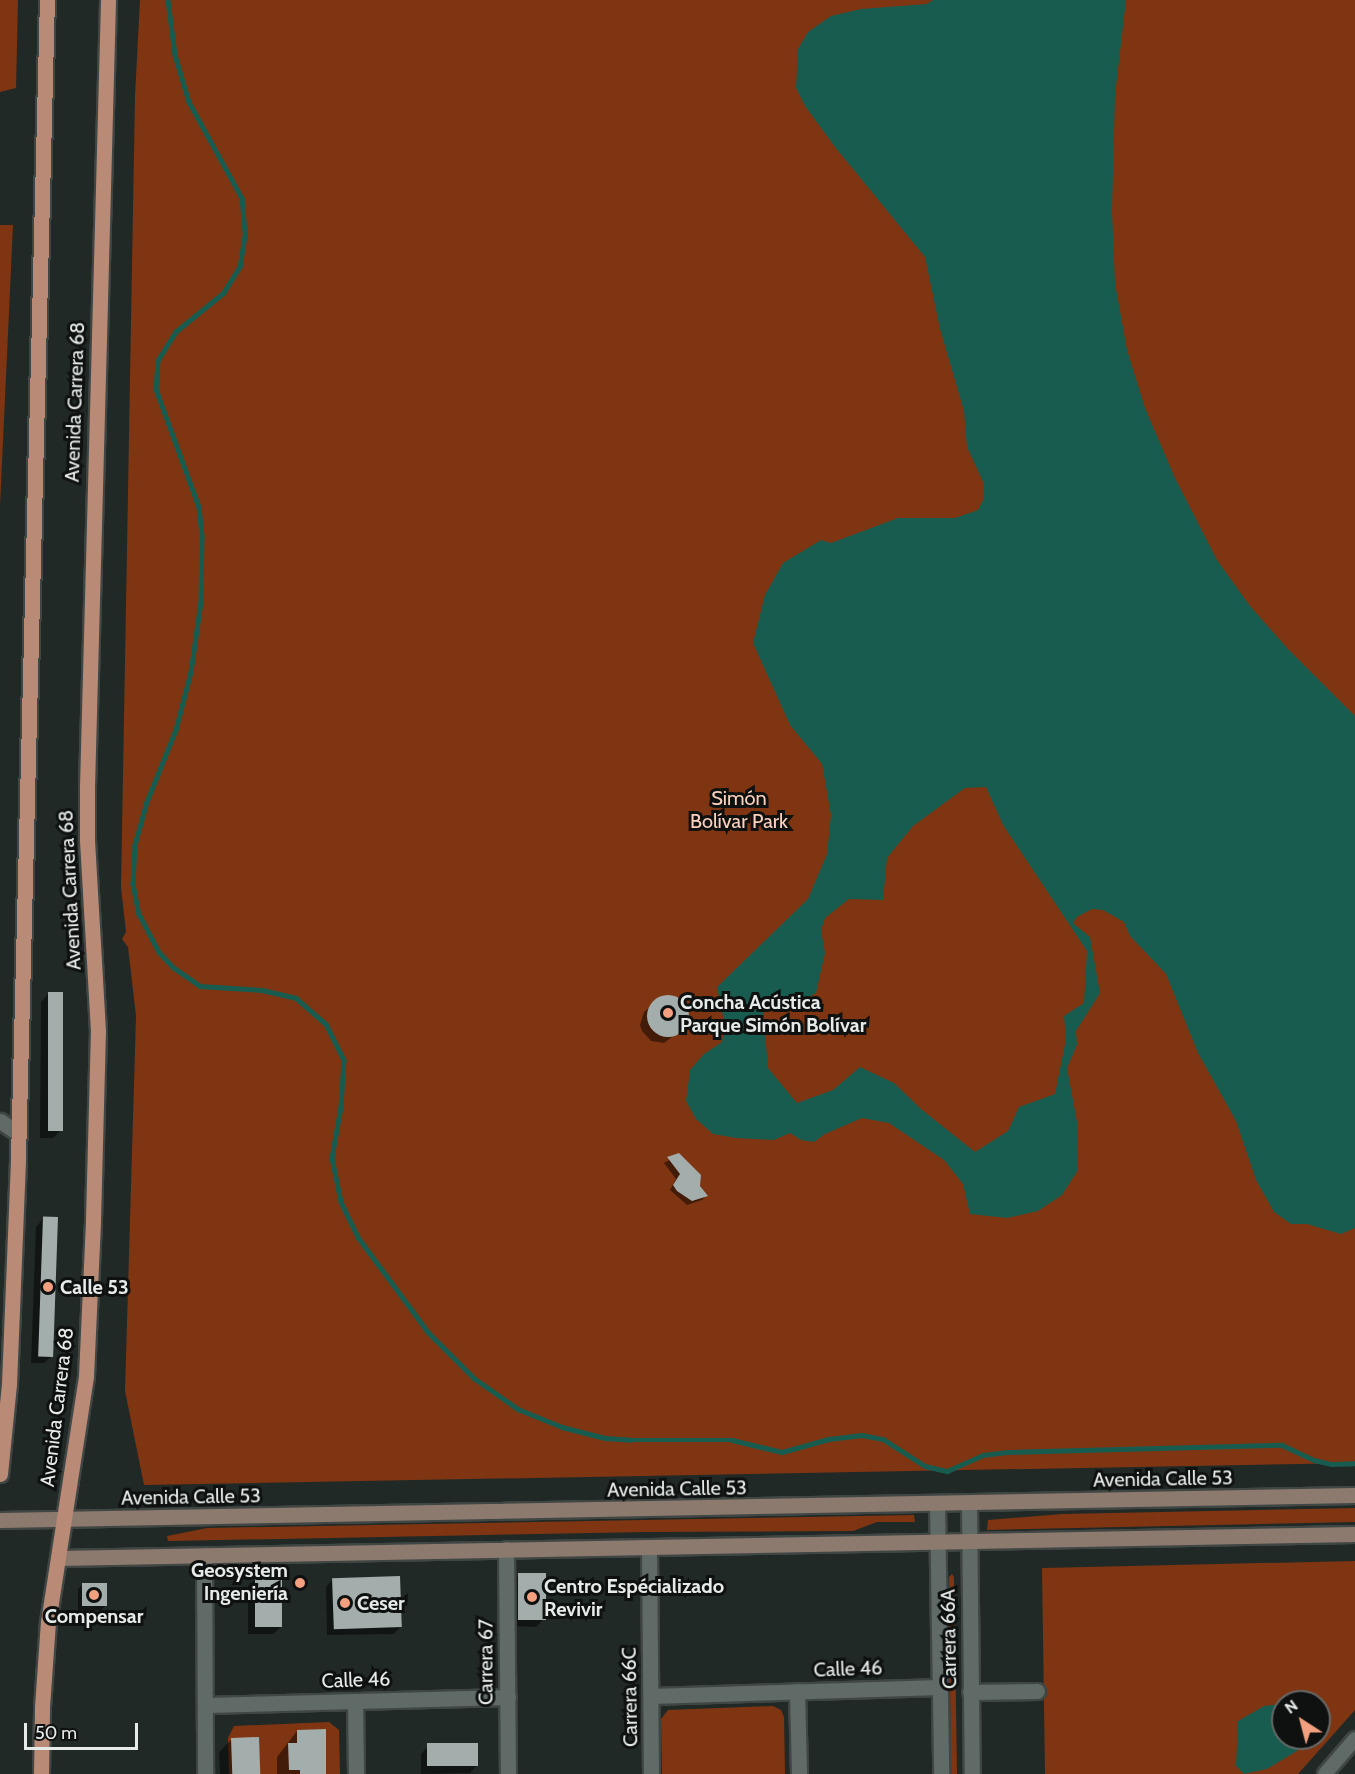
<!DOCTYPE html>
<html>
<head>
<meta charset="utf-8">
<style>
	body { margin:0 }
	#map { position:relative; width:1355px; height:1774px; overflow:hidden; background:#212927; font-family:Cabin,sans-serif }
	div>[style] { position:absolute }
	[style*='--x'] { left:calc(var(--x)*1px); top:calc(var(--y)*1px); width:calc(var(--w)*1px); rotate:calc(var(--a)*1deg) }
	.green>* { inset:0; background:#7f3511 }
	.water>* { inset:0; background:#185c50 }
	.shadow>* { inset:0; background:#0007 }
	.stream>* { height:4.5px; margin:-2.25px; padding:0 2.25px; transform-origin:2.25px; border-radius:2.25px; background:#185c50 }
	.building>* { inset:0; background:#a3adab; transform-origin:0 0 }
	.round { border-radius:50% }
	.roads { filter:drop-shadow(2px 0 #404644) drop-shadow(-2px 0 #404644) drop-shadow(0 2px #404644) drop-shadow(0 -2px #404644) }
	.pedestrian>* { height:14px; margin:-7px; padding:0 7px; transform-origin:7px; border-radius:7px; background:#606a67 }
	.minor>* { height:15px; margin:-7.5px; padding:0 7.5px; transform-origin:7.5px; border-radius:7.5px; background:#606a67 }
	.tertiary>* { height:15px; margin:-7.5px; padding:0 7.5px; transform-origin:7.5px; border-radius:7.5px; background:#606a67 }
	.secondary>* { height:15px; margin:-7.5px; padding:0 7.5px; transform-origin:7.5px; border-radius:7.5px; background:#8c7a6e }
	.primary>* { height:15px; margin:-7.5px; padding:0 7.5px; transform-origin:7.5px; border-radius:7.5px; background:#b98b76 }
	.dots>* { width:16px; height:16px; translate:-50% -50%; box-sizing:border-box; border:3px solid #0e1110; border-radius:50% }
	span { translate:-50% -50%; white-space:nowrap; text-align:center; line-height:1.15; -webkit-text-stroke:6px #0e1110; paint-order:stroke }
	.street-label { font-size:20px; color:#e6ebea }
	.park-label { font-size:20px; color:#fed0bd }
	.poi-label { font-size:20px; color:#e6ebea; font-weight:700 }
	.left { translate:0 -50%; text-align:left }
	.right { translate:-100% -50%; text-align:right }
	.north { position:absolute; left:1271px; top:1690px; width:60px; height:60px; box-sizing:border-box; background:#0e1110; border:2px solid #646867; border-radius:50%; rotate:324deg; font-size:16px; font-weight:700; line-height:24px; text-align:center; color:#e6ebea }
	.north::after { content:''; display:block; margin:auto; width:21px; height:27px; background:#f2a07f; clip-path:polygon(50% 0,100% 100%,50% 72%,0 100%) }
	.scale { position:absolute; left:24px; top:1723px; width:114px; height:27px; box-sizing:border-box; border:3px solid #e6ebea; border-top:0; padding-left:8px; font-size:18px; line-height:21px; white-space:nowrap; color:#e6ebea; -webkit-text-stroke:4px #0e1110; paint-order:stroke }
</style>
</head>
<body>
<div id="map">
	<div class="green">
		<div style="clip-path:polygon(0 0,18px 0,16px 88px,0 92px)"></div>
		<div style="clip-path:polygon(140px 0,1355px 0,1355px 1463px,144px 1485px,125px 1391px,136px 1016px,128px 947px,122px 939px,126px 932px,121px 887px,135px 96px)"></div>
		<div style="clip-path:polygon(0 225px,13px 225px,0 506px)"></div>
		<div style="clip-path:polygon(1355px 1508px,1355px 1522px,987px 1530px,988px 1520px,1063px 1514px)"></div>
		<div style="clip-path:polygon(914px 1515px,915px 1522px,877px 1522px,853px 1531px,645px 1532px,168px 1541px,167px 1536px,207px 1528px)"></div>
		<div style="clip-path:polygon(evenodd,1355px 1561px,1355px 1710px,1298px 1774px,1045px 1774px,1042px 1568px,1355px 1561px,1283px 1702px,1319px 1702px,1319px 1738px,1283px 1738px,1283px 1702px)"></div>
		<div style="clip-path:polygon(952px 1574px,954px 1577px,957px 1774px,951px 1774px,949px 1577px)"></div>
		<div style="clip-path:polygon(773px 1706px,781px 1710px,784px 1717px,785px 1774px,662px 1774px,661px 1719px,668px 1710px)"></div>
		<div style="clip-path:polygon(329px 1722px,339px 1730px,340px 1774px,229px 1774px,228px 1738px,234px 1726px)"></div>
	</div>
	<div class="water">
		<div style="clip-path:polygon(evenodd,933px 0,1126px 0,1115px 95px,1112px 211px,1115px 283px,1127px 350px,1145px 408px,1175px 478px,1217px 560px,1250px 606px,1288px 649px,1355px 716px,1355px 1228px,1341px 1234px,1307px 1224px,1291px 1224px,1274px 1212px,1256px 1180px,1236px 1121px,1198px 1053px,1166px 974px,1130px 936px,1124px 922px,1103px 910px,1092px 909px,1077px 917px,1073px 923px,1090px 937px,1100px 993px,1076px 1031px,1077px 1045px,1067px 1068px,1077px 1122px,1078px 1170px,1062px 1195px,1038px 1211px,1007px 1218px,970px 1214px,963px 1184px,944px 1160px,889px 1123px,862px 1118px,825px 1134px,814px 1142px,801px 1140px,790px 1133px,774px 1140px,736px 1138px,713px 1134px,696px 1119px,686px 1101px,690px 1070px,704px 1054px,722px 1042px,725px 1026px,717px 987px,808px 899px,827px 854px,831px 815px,822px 764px,790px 725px,753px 643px,765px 595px,783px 563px,821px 540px,831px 543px,898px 518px,955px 518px,978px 510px,984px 498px,984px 484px,967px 447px,964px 411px,940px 329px,925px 257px,835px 147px,805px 106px,796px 88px,798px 49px,808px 32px,831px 16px,861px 9px,927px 4px,933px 0,986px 787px,1003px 825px,1087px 951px,1084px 1003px,1064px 1016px,1066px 1039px,1055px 1094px,1019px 1107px,1008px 1131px,975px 1152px,921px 1109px,894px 1083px,860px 1067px,833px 1090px,797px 1103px,768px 1068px,763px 1008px,789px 1009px,816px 993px,825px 953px,821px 930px,825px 918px,849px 899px,883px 900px,887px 858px,913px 826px,965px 788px,986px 787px)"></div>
		<div style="clip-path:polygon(1283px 1704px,1283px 1738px,1300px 1738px,1297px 1751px,1267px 1769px,1244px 1774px,1236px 1766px,1238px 1721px,1264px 1706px)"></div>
	</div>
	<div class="shadow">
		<div style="clip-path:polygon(48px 994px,60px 1131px,53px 1138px,40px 1138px,41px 1002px)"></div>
		<div style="clip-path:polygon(662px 997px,675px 997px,688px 1010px,683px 1029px,664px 1043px,651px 1041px,642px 1031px,640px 1025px,644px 1012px)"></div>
		<div style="clip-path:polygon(679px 1155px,706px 1196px,702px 1200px,687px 1205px,670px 1190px,676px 1179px,664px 1163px)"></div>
		<div style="clip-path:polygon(43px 1219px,52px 1356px,44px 1363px,31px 1363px,36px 1227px)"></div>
		<div style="clip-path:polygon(519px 1575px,544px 1619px,536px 1627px,511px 1626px,512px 1582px)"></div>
		<div style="clip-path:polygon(255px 1579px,281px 1627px,273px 1634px,248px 1634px,248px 1586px)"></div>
		<div style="clip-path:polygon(333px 1579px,401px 1626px,394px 1634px,327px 1635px,326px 1587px)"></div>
		<div style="clip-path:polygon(82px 1585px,106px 1605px,101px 1610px,78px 1610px,78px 1589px)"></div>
		<div style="clip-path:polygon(297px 1731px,325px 1774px,277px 1774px,277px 1757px)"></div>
		<div style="clip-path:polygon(231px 1740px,258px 1774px,220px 1774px,219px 1752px)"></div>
		<div style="clip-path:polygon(428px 1746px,477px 1765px,470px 1773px,421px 1774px,421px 1754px)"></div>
	</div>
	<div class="stream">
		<div style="--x:168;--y:0;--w:55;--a:82.7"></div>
		<div style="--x:175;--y:55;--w:49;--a:73.4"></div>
		<div style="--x:189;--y:102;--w:110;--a:61.1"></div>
		<div style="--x:242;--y:198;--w:38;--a:85"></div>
		<div style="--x:245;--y:236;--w:31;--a:99"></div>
		<div style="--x:240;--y:267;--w:31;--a:122"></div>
		<div style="--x:224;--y:293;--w:62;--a:140.9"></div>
		<div style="--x:176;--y:332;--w:34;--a:122"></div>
		<div style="--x:158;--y:361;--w:28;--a:94"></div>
		<div style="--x:156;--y:389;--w:126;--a:70"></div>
		<div style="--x:199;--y:507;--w:29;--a:84"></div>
		<div style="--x:202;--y:536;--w:66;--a:90.9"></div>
		<div style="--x:201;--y:602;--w:71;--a:98.1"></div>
		<div style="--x:191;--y:672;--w:60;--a:104.5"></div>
		<div style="--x:176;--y:730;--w:78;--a:111.9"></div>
		<div style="--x:147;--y:802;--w:45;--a:105.6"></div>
		<div style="--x:135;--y:845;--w:39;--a:93"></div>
		<div style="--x:133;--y:884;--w:31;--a:79"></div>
		<div style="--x:139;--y:914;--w:43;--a:62.2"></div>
		<div style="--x:159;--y:952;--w:21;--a:47"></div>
		<div style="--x:173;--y:967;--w:33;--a:35"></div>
		<div style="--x:200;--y:986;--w:62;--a:3.7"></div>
		<div style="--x:262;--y:990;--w:35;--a:13"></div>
		<div style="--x:296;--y:998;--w:40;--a:41"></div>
		<div style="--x:326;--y:1024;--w:40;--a:63.4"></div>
		<div style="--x:344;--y:1060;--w:47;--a:93.7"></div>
		<div style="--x:341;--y:1107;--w:52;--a:100"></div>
		<div style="--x:332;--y:1158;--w:45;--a:78.4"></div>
		<div style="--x:341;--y:1202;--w:39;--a:64"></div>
		<div style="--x:358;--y:1237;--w:118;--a:53.6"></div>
		<div style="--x:428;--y:1332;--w:65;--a:45"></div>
		<div style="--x:474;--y:1378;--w:54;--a:35.2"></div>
		<div style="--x:518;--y:1409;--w:48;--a:22.2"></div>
		<div style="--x:562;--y:1427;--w:44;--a:14.3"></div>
		<div style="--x:605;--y:1438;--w:26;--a:4"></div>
		<div style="--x:631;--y:1440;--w:101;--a:0"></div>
		<div style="--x:732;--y:1440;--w:51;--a:13.5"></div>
		<div style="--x:782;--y:1452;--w:49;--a:-15.5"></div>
		<div style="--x:829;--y:1439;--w:33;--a:-7"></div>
		<div style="--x:862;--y:1435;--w:21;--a:11"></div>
		<div style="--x:883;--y:1439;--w:50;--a:32.7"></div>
		<div style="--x:925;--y:1466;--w:23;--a:13"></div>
		<div style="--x:947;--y:1471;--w:39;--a:-24"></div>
		<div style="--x:983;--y:1455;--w:23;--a:-7"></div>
		<div style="--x:1006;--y:1452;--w:276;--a:-1.5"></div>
		<div style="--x:1282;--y:1445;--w:35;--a:25"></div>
		<div style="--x:1314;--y:1460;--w:17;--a:13"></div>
		<div style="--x:1331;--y:1464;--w:24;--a:-2"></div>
	</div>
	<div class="building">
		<div style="left:63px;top:992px;width:139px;height:15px;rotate:90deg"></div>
		<div class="round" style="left:647px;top:995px;width:42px;height:42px"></div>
		<div style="clip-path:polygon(679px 1153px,701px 1175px,700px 1186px,708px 1196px,692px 1201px,677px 1191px,673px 1185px,680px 1174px,667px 1157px)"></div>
		<div style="left:58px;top:1217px;width:140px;height:15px;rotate:92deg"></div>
		<div style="left:518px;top:1573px;width:28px;height:47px"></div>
		<div style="left:400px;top:1576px;width:51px;height:68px;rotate:88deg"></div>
		<div style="left:282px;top:1577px;width:50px;height:27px;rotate:90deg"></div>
		<div style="left:82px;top:1583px;width:25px;height:23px"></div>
		<div style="clip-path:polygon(326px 1729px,326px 1774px,300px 1774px,300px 1770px,289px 1770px,288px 1743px,297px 1743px,297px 1730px)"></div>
		<div style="left:259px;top:1737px;width:37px;height:28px;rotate:88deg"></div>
		<div style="left:478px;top:1743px;width:23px;height:51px;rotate:90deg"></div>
	</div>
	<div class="roads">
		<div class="pedestrian">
			<div style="--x:1325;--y:1774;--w:46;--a:-49.4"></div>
		</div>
		<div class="minor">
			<div style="--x:0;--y:1121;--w:22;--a:34"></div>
			<div style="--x:649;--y:1547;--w:227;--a:89.5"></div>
			<div style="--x:506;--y:1549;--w:225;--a:89.5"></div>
			<div style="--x:204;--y:1555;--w:219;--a:89.7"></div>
			<div style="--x:797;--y:1691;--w:83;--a:88.6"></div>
			<div style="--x:970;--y:1692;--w:67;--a:-0.9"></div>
			<div style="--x:651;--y:1696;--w:289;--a:-1.8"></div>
			<div style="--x:355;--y:1701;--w:73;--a:89.2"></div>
			<div style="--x:205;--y:1705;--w:303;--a:-1.5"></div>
		</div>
		<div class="tertiary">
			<div style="--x:969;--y:1504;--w:270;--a:89.4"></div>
			<div style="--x:937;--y:1505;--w:269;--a:89.1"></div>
		</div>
		<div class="secondary">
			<div style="--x:0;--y:1520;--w:1355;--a:-1.06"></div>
			<div style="--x:58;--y:1558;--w:1297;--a:-1.06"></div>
		</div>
		<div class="primary">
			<div style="--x:0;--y:1474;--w:90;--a:-84.3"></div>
			<div style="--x:9;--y:1384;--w:225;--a:-87.7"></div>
			<div style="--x:18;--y:1159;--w:1159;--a:-88.57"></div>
			<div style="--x:41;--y:1774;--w:67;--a:-89.1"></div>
			<div style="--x:42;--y:1707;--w:85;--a:-86"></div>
			<div style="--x:48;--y:1622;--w:249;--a:-81.2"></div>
			<div style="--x:86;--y:1376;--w:156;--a:-87.4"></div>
			<div style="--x:93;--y:1220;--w:189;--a:-88.5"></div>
			<div style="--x:98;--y:1031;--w:192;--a:-93.3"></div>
			<div style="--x:87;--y:839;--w:52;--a:-90"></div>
			<div style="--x:87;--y:787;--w:787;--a:-88.47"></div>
		</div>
	</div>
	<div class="dots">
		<div style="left:668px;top:1013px;background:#f2a07f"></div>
		<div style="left:48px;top:1287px;background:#f2a07f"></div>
		<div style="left:300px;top:1583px;background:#f2a07f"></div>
		<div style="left:94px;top:1595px;background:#f2a07f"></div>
		<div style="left:532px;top:1597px;background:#f2a07f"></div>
		<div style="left:345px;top:1603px;background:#f2a07f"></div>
	</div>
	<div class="street-label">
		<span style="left:75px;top:402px;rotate:-88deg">Avenida Carrera 68</span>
		<span style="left:70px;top:890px;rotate:-93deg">Avenida Carrera 68</span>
		<span style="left:57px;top:1407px;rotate:-83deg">Avenida Carrera 68</span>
		<span style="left:1163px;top:1479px;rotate:-1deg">Avenida Calle 53</span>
		<span style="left:677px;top:1489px;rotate:-1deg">Avenida Calle 53</span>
		<span style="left:191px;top:1497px;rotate:-1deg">Avenida Calle 53</span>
		<span style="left:949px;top:1639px;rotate:-91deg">Carrera 66A</span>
		<span style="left:486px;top:1662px;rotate:-90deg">Carrera 67</span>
		<span style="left:848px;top:1669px;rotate:-2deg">Calle 46</span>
		<span style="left:356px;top:1680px;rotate:-2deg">Calle 46</span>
		<span style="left:630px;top:1697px;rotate:-91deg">Carrera 66C</span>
	</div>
	<div class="park-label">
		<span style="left:739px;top:810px">Simón<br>Bolívar Park</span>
	</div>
	<div class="poi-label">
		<span class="left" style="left:680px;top:1014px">Concha Acústica<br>Parque Simón Bolívar</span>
		<span class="left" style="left:60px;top:1287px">Calle 53</span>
		<span class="right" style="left:288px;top:1582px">Geosystem<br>Ingeniería</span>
		<span class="left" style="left:544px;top:1598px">Centro Espécializado<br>Revivir</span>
		<span class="left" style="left:357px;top:1603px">Ceser</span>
		<span style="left:94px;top:1616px">Compensar</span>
	</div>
	<div class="north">N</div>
	<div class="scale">50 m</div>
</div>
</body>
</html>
